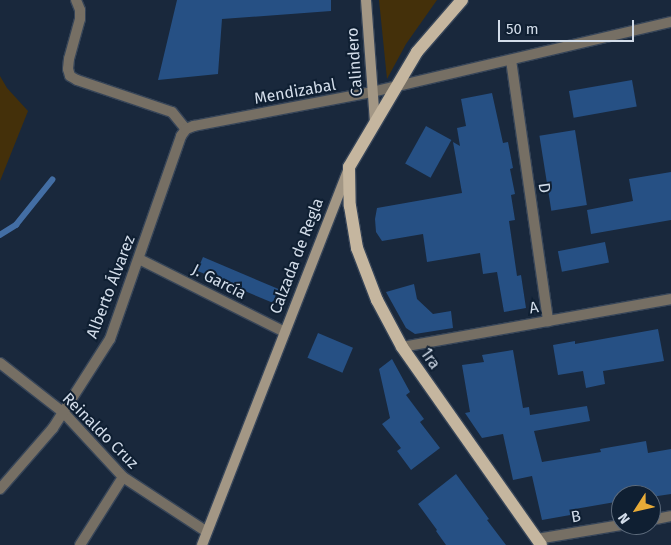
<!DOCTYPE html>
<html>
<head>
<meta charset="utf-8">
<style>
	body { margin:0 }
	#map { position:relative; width:671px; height:545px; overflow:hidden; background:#19283c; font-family:"Fira Sans",sans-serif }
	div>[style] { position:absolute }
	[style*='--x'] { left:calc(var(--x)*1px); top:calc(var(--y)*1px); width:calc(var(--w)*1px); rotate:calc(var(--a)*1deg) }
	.green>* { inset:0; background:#44300a }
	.stream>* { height:5.5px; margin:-2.75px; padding:0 2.75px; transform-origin:2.75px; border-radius:2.75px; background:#436ea4 }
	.building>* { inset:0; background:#265084; transform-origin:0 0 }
	.roads { filter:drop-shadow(1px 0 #374558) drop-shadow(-1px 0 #374558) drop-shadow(0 1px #374558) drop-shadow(0 -1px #374558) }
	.minor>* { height:10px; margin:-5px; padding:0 5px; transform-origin:5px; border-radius:5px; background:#766f64 }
	.secondary>* { height:10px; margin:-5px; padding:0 5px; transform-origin:5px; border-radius:5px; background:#a39785 }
	.primary>* { height:12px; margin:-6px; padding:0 6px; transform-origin:6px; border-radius:6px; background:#c5b69f }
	span { translate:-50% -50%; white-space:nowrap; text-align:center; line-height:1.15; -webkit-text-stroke:4px #0f1f32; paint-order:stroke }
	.street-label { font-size:16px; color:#d3ddea }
	.north { position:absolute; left:611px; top:485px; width:50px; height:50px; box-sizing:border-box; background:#0f1f32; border:1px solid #5d6b7c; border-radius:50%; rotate:235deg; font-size:14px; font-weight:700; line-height:20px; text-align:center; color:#d3ddea }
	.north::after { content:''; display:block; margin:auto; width:18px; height:22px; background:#e8ab37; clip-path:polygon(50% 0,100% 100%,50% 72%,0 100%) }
	.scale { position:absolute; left:498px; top:20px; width:136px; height:22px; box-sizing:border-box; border:2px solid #d3ddea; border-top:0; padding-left:6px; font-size:15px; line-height:18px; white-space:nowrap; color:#d3ddea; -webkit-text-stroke:4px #0f1f32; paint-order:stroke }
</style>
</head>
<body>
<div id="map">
	<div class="green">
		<div style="clip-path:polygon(379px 0,437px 0,406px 44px,387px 79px)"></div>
		<div style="clip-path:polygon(0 76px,7px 88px,28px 111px,0 181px)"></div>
	</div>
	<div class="stream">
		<div style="--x:0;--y:235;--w:19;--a:-32"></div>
		<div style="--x:16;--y:225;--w:58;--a:-51.3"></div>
	</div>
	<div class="building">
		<div style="clip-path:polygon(177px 0,331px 0,331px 11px,222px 19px,218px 74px,158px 80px)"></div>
		<div style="left:632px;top:80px;width:27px;height:64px;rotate:80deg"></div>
		<div style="clip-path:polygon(492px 93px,503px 143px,508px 142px,513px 168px,510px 169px,515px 194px,511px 195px,515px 220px,509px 221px,517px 276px,521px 275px,526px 308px,504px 312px,497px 272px,483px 274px,480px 253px,427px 262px,423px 234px,382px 241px,376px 232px,375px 219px,377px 208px,462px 193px,453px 142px,460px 146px,457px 128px,466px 126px,461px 99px)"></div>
		<div style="left:426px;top:126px;width:29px;height:43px;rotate:29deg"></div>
		<div style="left:575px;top:130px;width:76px;height:36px;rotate:81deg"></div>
		<div style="clip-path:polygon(671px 172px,671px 220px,591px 234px,587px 210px,633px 201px,629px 179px)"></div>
		<div style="left:605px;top:242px;width:21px;height:48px;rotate:79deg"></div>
		<div style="left:203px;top:257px;width:82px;height:15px;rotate:23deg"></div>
		<div style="clip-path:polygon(414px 284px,417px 299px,433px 314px,451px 311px,453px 328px,415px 334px,406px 328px,386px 292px)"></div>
		<div style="clip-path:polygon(658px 329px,664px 361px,603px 371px,605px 384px,586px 388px,583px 371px,558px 375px,553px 345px,575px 341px,575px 344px)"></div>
		<div style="left:318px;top:333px;width:38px;height:27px;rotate:23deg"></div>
		<div style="clip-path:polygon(513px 350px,523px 408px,529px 407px,530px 415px,587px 406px,590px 421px,534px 431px,542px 462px,601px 452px,600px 449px,646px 441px,648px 453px,671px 449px,671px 494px,651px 497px,651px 495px,621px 495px,621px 501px,575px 509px,576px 514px,542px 520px,532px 476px,513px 480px,503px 434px,482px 438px,465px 413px,470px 412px,462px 365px,484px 362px,482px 355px)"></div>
		<div style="clip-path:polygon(392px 359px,410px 392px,406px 395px,424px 419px,420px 422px,440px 448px,411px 470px,397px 451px,401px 448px,382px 424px,390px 418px,379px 369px)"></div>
		<div style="clip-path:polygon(456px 474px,489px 519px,487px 520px,506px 545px,446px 545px,436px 531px,437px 530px,418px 504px)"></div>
	</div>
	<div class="roads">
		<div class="minor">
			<div style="--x:76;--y:0;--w:11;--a:68"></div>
			<div style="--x:80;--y:10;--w:9;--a:90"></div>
			<div style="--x:80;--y:19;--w:41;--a:105.4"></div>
			<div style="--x:69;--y:59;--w:10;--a:96"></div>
			<div style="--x:68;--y:69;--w:7;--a:74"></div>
			<div style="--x:70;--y:76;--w:8;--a:30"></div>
			<div style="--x:77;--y:80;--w:100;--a:18.6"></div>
			<div style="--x:172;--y:112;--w:22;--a:51"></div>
			<div style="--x:511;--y:60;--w:264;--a:81.9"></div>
			<div style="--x:139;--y:259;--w:163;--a:26.6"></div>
			<div style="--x:402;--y:347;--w:273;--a:-10.1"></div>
			<div style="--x:0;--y:363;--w:81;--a:38"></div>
			<div style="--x:64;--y:413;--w:87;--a:47.3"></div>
			<div style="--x:123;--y:477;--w:100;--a:33.2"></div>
			<div style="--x:0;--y:489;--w:81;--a:-49"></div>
			<div style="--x:53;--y:428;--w:106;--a:-57.4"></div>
			<div style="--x:110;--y:339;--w:215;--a:-70.7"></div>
			<div style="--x:181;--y:136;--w:9;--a:-54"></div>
			<div style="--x:186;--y:129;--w:9;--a:-21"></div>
			<div style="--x:194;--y:126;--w:181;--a:-10.8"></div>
			<div style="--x:372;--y:92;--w:307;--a:-13.2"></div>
			<div style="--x:651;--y:520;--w:20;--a:-11"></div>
			<div style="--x:537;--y:539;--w:85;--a:-9.5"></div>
			<div style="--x:80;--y:545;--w:80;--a:-57.7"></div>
		</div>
		<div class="secondary">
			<div style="--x:366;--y:0;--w:123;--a:85.8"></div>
			<div style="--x:202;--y:545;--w:401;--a:-68.7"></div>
		</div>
		<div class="primary">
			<div style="--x:462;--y:0;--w:69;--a:130.9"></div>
			<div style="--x:417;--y:52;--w:134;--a:120.6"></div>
			<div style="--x:349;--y:167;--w:39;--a:89"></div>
			<div style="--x:350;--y:206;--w:43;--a:80.5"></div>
			<div style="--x:357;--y:248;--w:56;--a:69"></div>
			<div style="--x:377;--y:300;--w:53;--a:62"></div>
			<div style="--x:402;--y:347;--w:242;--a:54.9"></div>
		</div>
	</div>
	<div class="street-label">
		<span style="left:355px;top:62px;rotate:-94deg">Calindero</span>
		<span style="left:295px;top:92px;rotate:-10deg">Mendizabal</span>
		<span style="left:544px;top:188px;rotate:82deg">D</span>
		<span style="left:297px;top:256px;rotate:-69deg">Calzada de Regla</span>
		<span style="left:219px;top:282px;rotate:27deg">J. García</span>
		<span style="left:111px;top:287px;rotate:-69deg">Alberto Álvarez</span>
		<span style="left:534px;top:308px;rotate:-10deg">A</span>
		<span style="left:430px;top:359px;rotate:55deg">1ra</span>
		<span style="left:100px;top:431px;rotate:45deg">Reinaldo Cruz</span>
		<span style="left:576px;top:517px;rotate:-10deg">B</span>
	</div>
	<div class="north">N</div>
	<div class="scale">50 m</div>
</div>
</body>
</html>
